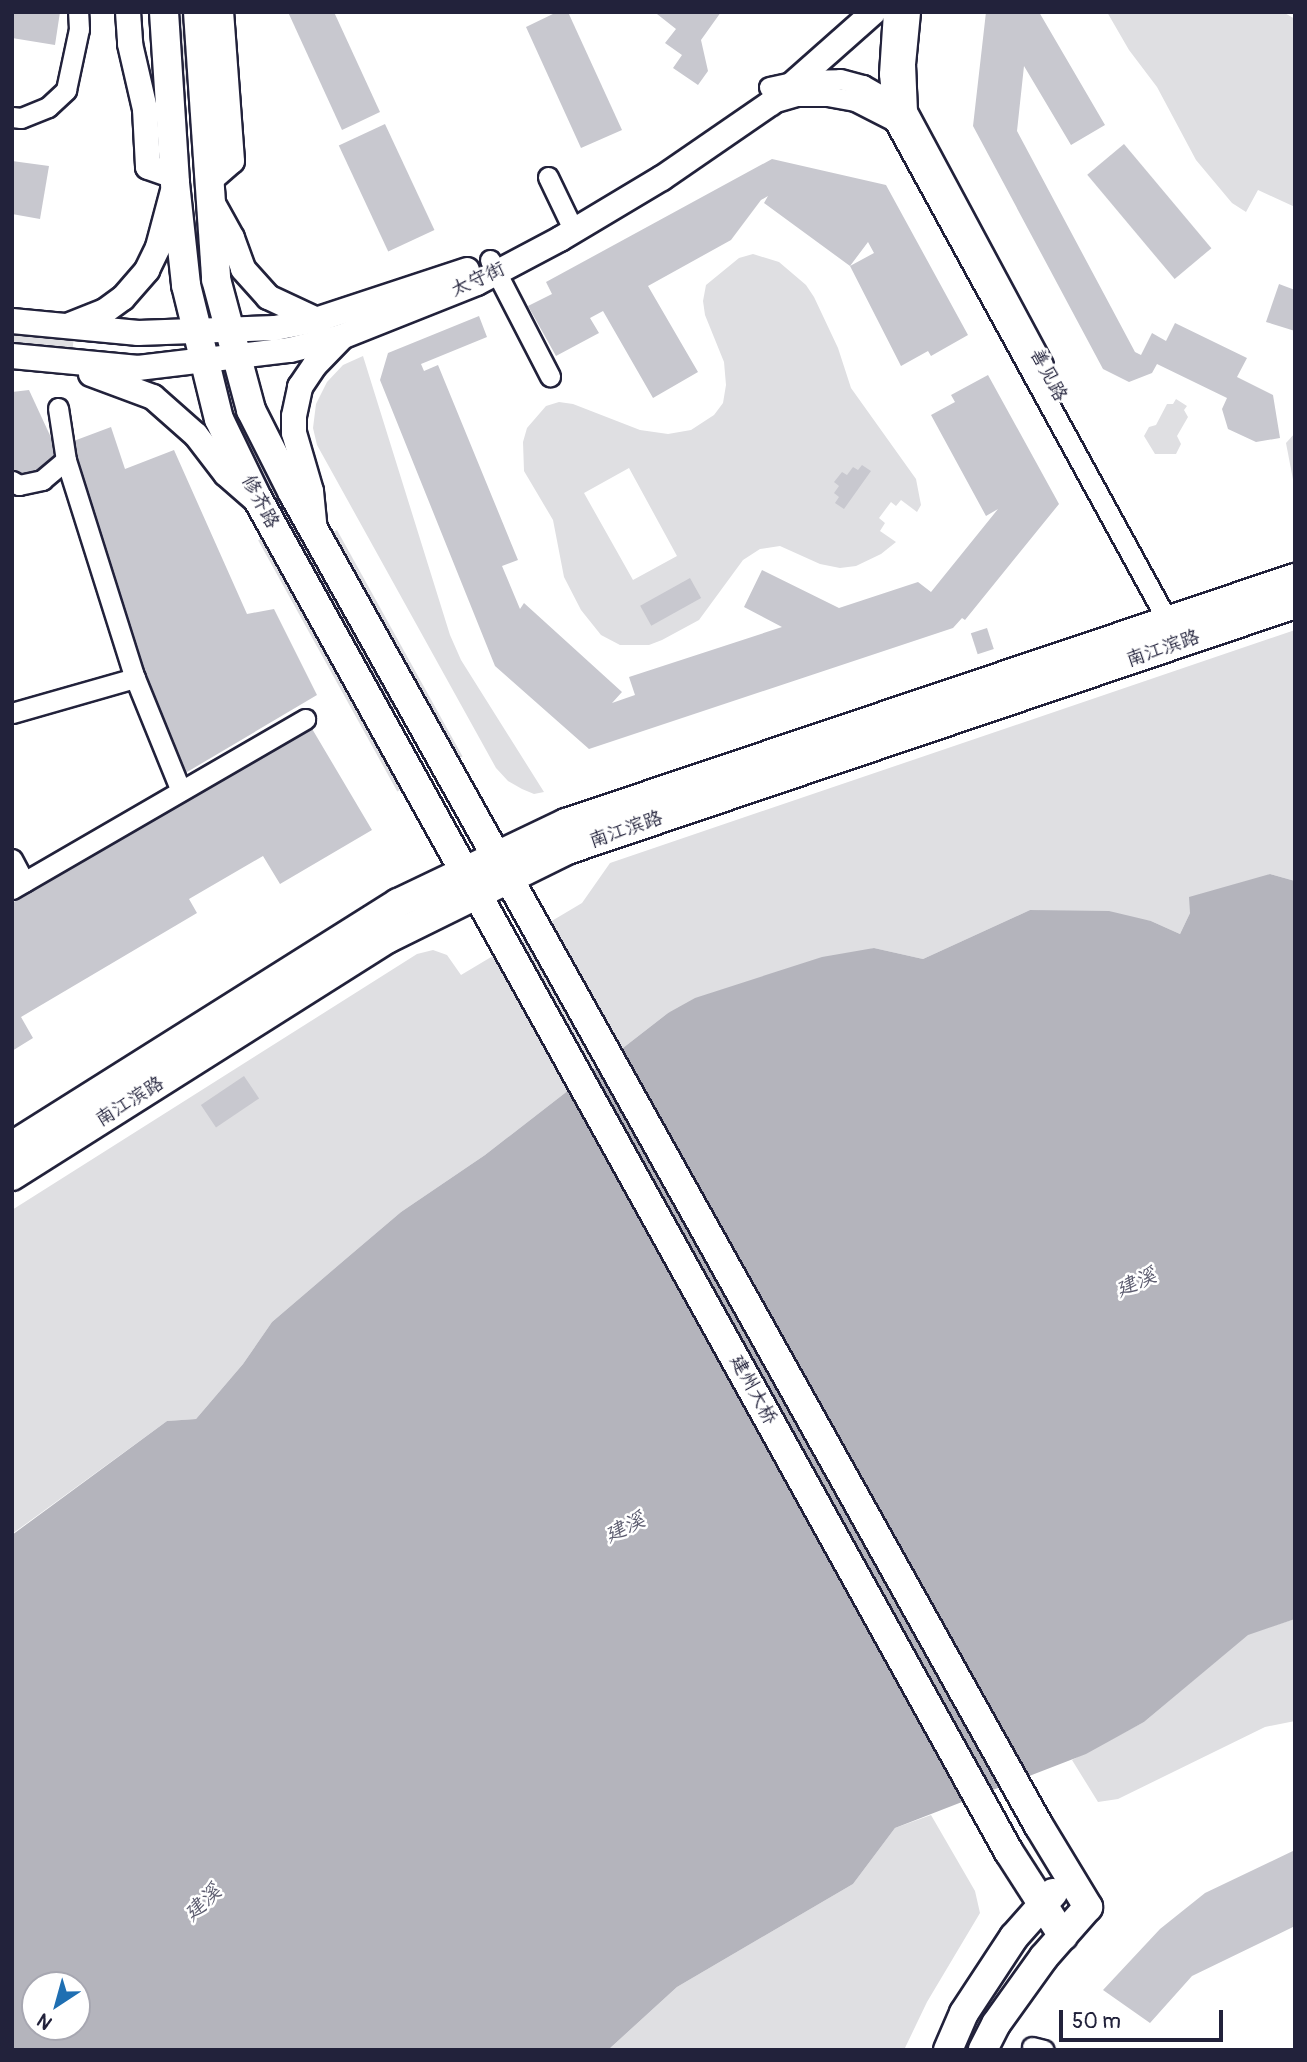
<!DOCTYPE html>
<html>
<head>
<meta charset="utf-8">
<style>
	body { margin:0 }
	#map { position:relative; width:1307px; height:2062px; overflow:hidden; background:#fff; font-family:Pangolin,"LXGW WenKai TC",sans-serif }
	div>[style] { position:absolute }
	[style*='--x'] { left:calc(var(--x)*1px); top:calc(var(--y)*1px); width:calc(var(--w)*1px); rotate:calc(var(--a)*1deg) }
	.green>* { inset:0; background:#dfdfe2; transform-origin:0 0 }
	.water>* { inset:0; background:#b4b4bc }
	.building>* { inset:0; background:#c8c8cf; transform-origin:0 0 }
	.roads { filter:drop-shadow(2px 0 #22223b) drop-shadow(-2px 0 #22223b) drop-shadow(0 2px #22223b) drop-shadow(0 -2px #22223b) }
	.minor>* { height:19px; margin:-9.5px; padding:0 9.5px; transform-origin:9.5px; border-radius:9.5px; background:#fff }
	.tertiary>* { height:24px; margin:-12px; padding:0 12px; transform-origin:12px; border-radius:12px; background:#fff }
	.secondary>* { height:28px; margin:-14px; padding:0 14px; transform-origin:14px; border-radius:14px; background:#fff }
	span { translate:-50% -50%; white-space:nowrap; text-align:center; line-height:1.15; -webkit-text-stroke:5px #fff; paint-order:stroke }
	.street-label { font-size:19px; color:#22223b }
	.water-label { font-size:21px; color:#5c5c6f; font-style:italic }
	.frame { position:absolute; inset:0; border:14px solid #22223b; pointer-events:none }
	.north { position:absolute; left:21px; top:1971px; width:70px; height:70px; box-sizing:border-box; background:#fff; border:2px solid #a7a7b1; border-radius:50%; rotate:216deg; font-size:19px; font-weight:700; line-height:28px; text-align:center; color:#22223b }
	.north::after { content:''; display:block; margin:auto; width:24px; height:32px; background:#1f6fb2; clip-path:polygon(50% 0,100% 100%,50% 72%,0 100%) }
	.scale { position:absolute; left:1059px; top:2010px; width:164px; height:32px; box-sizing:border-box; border:4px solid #22223b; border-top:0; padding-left:9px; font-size:21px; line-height:24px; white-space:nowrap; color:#22223b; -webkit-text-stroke:5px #fff; paint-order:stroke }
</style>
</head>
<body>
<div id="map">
	<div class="green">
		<div style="left:175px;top:12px;width:11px;height:220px"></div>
		<div style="clip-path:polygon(1107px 12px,1283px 12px,1295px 19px,1295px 207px,1258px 190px,1246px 212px,1232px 203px,1196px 160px,1157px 87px,1129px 50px)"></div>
		<div style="clip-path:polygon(evenodd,753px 254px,779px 262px,806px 285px,814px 297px,838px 348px,851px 388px,916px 479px,921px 505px,917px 512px,901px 500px,896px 506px,891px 502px,879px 518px,885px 523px,880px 531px,896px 542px,881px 554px,856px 566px,840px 568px,820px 564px,780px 546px,760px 549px,743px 560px,699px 620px,662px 640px,649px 645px,620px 645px,601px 635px,581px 610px,564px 577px,553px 520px,524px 471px,523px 442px,527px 428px,546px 406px,559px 402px,573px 404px,640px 430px,668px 434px,691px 430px,714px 415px,723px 403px,726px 385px,724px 362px,705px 315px,703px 301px,706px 285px,739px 258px,753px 254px,629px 468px,677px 556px,633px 580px,584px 493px,629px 468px)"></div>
		<div style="left:12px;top:333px;width:62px;height:10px;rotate:7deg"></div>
		<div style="clip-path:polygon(363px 356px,450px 635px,461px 660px,544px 792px,534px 794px,522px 789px,508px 781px,496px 768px,317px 445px,313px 428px,316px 404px,327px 382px,343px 365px)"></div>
		<div style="clip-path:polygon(1176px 399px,1187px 406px,1184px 410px,1188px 417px,1177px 436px,1181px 444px,1176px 454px,1155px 454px,1144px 436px,1149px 427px,1156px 425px,1167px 404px,1173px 404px)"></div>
		<div style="clip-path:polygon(1295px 433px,1295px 490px,1286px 443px)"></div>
		<div style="left:272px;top:478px;width:262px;height:10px;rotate:61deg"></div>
		<div style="left:337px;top:530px;width:259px;height:9px;rotate:61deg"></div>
		<div style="left:266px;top:536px;width:287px;height:9px;rotate:61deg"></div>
		<div style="clip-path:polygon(1295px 630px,1295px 881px,1270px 874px,1190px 913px,1180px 934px,1151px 921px,1030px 910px,923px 959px,874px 948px,668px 1013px,485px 1155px,401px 1212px,348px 1257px,272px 1322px,243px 1364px,196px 1419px,167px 1421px,12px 1534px,12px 1210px,417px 954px,433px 950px,447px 955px,461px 975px,582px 903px,610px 863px)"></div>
		<div style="clip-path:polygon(1295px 1619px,1295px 1721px,1265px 1727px,1118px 1799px,1098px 1802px,1072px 1760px,1144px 1722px,1248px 1634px)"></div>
		<div style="clip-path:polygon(931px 1815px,975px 1891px,980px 1913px,927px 2002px,904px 2050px,608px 2050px,677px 1987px,853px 1884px,895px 1828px)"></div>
	</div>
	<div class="water">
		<div style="clip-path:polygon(evenodd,1270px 874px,1295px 881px,1295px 1619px,1248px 1635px,1144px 1722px,1086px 1754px,895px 1828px,853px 1884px,677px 1987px,608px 2050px,12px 2050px,12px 1535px,167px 1421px,196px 1419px,243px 1364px,272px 1322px,348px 1257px,401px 1212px,485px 1155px,668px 1013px,695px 998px,822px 957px,874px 948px,923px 959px,1030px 910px,1109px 911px,1151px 921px,1180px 934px,1190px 913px,1189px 897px,1270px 874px,35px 1985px,77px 1985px,77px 2027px,35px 2027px,35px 1985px)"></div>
	</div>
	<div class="building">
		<div style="clip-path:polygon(12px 12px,60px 12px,55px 45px,12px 38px)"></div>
		<div style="clip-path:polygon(288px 12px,334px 12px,380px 112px,342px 130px)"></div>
		<div style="clip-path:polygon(557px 12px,568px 12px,622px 130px,581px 148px,526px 27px)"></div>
		<div style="clip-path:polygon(658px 12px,721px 12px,701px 40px,708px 71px,698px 85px,673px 68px,682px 55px,665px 43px,676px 29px,657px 14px)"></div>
		<div style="clip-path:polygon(986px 12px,1039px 12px,1105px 125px,1071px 145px,1024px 66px,1017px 131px,1135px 352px,1141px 355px,1152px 333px,1166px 341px,1175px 323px,1247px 358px,1237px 377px,1273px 395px,1280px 438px,1256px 442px,1228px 429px,1222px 409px,1227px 398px,1157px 364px,1152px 373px,1129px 382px,1103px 369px,973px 126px)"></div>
		<div style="left:385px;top:124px;width:117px;height:51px;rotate:65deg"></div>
		<div style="left:1124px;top:144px;width:136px;height:48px;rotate:50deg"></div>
		<div style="clip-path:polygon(evenodd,772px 159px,886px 185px,968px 335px,931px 356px,928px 351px,901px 366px,850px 266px,764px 203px,768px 196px,761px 200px,731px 240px,648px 286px,698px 372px,653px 398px,603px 311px,590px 318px,599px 333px,556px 356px,528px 306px,552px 294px,546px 282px,772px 159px,868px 242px,874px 253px,850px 266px,868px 242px)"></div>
		<div style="clip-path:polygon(12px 161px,49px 166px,40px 219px,12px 214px)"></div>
		<div style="clip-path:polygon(1279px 284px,1295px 290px,1295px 331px,1266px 322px)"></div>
		<div style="clip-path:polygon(479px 316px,487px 337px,421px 364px,424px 371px,438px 365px,518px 560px,502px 566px,520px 609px,524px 603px,622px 692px,612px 703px,635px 695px,629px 677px,782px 627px,744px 607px,762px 570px,839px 608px,918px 582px,931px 592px,998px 509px,986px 516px,931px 415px,955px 402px,951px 395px,988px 375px,1059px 504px,965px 620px,962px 618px,953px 628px,589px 749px,495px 666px,380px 380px,388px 353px)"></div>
		<div style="clip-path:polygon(29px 390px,60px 457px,35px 475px,12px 475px,12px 392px)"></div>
		<div style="clip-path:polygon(111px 427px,125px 469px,174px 450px,247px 614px,274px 609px,317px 695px,182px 775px,140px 672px,71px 442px)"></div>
		<div style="clip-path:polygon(862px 465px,871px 471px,844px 509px,835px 503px,839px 497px,834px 493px,839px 486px,834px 482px,842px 472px,847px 475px,853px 467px,858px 470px)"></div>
		<div style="left:690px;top:578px;width:23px;height:57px;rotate:61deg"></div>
		<div style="left:987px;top:628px;width:22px;height:17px;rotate:72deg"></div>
		<div style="clip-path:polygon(311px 727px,372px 830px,280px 884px,263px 856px,189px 899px,197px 913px,21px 1017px,33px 1038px,12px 1051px,12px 903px)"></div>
		<div style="left:244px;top:1076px;width:27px;height:52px;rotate:56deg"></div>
		<div style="clip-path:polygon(1295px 1850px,1295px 1926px,1192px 1976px,1150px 2023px,1103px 1990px,1160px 1929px,1205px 1893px)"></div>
	</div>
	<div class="roads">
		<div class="minor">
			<div style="--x:893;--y:12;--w:62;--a:93.7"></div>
			<div style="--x:889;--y:74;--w:47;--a:83.9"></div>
			<div style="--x:894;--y:121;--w:579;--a:61.31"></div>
			<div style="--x:910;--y:12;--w:52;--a:95.5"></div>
			<div style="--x:905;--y:64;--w:47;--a:87.6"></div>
			<div style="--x:907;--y:111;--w:288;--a:61.8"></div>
			<div style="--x:769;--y:87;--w:33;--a:-12"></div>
			<div style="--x:801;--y:80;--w:39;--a:-1"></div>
			<div style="--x:840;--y:79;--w:24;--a:15"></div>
			<div style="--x:863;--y:85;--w:43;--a:29.6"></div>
			<div style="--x:772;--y:103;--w:26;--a:-16"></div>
			<div style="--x:797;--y:96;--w:30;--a:0"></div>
			<div style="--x:827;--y:96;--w:28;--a:10"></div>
			<div style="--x:855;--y:101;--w:44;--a:27.1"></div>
			<div style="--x:12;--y:117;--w:9;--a:6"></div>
			<div style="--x:21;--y:118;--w:29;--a:-22"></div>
			<div style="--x:48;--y:107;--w:25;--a:-43"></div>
			<div style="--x:66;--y:90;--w:62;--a:-78"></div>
			<div style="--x:79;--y:29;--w:17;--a:-93"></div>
			<div style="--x:548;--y:177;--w:60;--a:64.3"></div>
			<div style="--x:490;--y:260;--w:131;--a:62.7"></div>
			<div style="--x:58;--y:408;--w:53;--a:81.3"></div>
			<div style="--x:66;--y:460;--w:223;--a:72.5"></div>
			<div style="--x:133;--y:673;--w:127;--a:67.9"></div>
			<div style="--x:12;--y:481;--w:8;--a:30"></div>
			<div style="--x:19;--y:485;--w:24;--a:-12"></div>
			<div style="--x:42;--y:480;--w:31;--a:-40"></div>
			<div style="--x:12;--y:713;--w:128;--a:-15.9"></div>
			<div style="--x:12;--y:859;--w:26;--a:62"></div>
			<div style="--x:12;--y:889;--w:339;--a:-30.1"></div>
			<div style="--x:1032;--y:2047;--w:12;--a:14"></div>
		</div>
		<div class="tertiary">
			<div style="--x:128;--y:12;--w:32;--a:86"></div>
			<div style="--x:130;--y:44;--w:67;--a:77"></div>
			<div style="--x:145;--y:109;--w:58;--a:87"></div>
			<div style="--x:148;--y:167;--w:28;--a:19"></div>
			<div style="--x:209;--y:181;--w:30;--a:-41"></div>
			<div style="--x:232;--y:161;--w:149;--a:-94.2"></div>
			<div style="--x:211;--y:200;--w:43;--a:61.1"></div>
			<div style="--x:232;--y:238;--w:33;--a:70"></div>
			<div style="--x:243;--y:269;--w:38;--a:48"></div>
			<div style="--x:268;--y:297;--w:52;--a:25.1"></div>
			<div style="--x:12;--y:321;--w:127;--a:5.4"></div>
			<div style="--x:138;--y:333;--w:137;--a:-2.1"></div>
			<div style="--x:275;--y:328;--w:42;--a:-11"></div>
			<div style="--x:316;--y:320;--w:159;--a:-18.3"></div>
			<div style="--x:70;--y:325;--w:38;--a:-22"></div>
			<div style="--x:105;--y:311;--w:22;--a:-36"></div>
			<div style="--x:123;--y:298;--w:37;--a:-49"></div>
			<div style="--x:147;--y:270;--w:25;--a:-64"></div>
			<div style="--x:158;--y:247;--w:62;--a:-75.1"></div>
			<div style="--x:12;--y:356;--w:127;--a:5.4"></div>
			<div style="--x:138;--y:368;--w:153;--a:-6.8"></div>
			<div style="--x:290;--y:350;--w:53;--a:-14.3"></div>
			<div style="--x:341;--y:337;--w:146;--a:-21.7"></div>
			<div style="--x:477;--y:283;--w:94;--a:-27.9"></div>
			<div style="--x:560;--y:239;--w:119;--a:-30.9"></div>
			<div style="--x:662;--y:178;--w:132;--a:-34.5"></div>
			<div style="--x:771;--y:103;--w:137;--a:-41.5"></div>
			<div style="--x:91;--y:374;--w:66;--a:20.4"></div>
			<div style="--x:153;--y:397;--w:57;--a:41.5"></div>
			<div style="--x:196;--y:435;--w:49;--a:52.4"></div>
			<div style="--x:226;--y:474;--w:43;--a:41.2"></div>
			<div style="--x:315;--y:532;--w:41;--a:-95.6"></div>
			<div style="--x:311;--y:491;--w:60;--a:-106.3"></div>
			<div style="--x:294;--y:433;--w:17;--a:-90"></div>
			<div style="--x:294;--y:416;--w:30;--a:-78"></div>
			<div style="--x:300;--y:387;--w:27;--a:-56"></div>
			<div style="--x:315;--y:365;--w:37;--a:-46"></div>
		</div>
		<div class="secondary">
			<div style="--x:164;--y:12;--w:171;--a:86.3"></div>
			<div style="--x:175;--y:183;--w:103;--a:83.8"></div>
			<div style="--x:186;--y:285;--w:138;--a:76.2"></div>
			<div style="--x:219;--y:419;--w:85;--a:64.3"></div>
			<div style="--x:256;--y:496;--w:1551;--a:60.96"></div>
			<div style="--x:1009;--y:1852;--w:100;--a:57.3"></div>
			<div style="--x:198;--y:12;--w:268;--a:86.1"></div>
			<div style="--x:216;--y:279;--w:136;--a:75"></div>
			<div style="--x:251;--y:410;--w:93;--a:63.2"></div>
			<div style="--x:293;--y:493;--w:1528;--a:60.77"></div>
			<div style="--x:1039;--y:1826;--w:95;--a:58.8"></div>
			<div style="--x:1088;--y:1907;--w:67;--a:131.3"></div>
			<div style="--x:1044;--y:1957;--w:82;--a:125.6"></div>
			<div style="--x:996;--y:2024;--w:29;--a:117"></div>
			<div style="--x:12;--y:1146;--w:456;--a:-32.2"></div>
			<div style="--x:398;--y:903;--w:186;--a:-25.5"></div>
			<div style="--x:566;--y:823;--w:769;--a:-18.58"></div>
			<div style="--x:12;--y:1176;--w:446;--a:-32.3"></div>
			<div style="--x:389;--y:938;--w:199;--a:-26.3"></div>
			<div style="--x:567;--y:850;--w:768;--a:-18.67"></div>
			<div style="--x:948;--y:2050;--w:40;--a:-66.6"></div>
			<div style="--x:964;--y:2013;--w:91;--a:-56.7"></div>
			<div style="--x:1014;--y:1937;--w:59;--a:-48.4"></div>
		</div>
	</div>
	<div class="street-label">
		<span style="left:478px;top:280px;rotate:-25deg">太守街</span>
		<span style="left:1048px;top:375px;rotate:62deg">善见路</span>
		<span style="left:260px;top:502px;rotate:62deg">修齐路</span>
		<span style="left:1163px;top:649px;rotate:-19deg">南江滨路</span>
		<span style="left:626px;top:830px;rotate:-19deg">南江滨路</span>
		<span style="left:130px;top:1102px;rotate:-32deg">南江滨路</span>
		<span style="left:753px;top:1390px;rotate:61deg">建州大桥</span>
	</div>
	<div class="water-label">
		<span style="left:1136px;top:1283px;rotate:-24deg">建溪</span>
		<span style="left:625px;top:1528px;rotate:-26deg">建溪</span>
		<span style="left:203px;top:1903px;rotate:-43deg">建溪</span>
	</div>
	<div class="frame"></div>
	<div class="north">N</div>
	<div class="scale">50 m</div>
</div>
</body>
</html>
